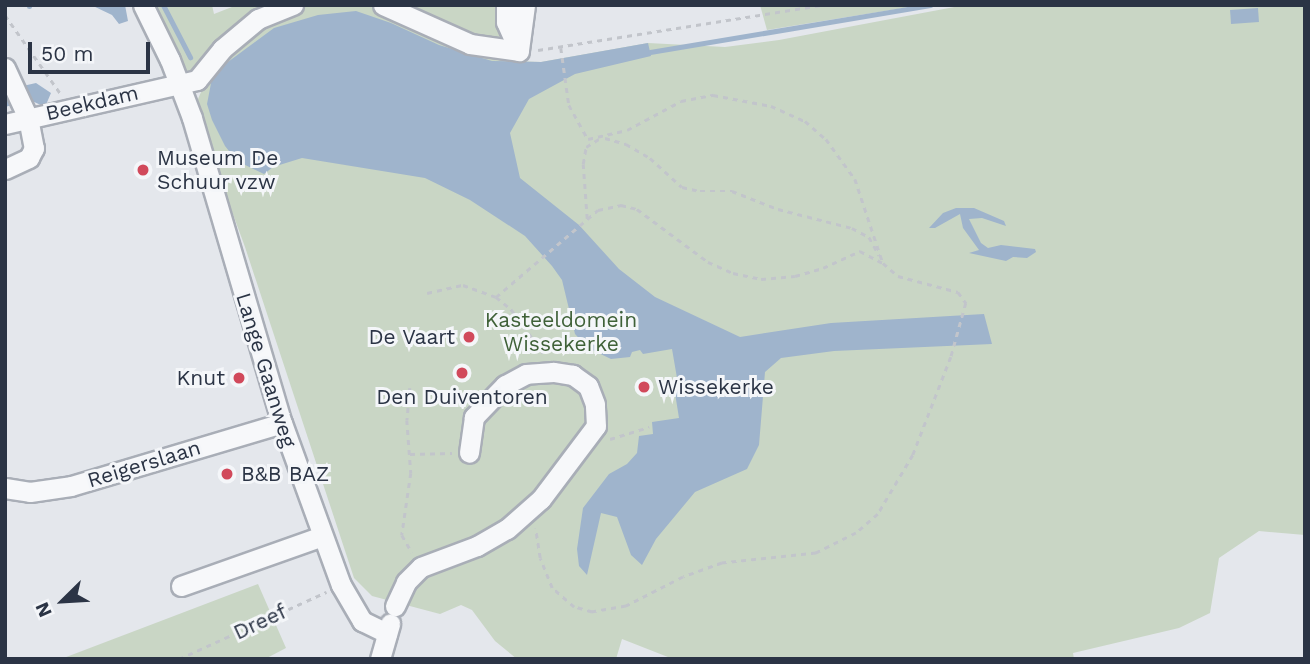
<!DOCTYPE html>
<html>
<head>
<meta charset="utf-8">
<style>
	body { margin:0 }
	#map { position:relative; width:1310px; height:664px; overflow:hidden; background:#e4e7ec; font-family:"Work Sans",sans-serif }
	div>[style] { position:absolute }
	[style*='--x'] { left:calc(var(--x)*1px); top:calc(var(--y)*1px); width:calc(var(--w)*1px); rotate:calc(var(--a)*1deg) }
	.green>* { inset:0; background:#c9d6c5 }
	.water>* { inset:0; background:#9fb4cc; transform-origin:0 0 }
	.stream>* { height:5px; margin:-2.5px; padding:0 2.5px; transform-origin:2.5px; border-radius:2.5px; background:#9fb4cc }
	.path>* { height:2.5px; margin-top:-1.25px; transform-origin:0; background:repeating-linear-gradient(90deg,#c2c5cb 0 5px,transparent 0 10px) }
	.roads { filter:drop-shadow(2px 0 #a9aeb7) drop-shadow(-2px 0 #a9aeb7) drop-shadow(0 2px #a9aeb7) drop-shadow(0 -2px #a9aeb7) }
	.minor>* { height:19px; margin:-9.5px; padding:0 9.5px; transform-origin:9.5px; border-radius:9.5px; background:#f7f8fa }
	.dots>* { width:19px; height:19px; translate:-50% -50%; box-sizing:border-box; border:4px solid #f4f6f9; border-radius:50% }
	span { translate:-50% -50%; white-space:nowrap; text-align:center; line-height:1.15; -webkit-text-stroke:6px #f4f6f9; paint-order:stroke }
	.street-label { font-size:21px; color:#2b3445 }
	.poi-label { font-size:21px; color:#2b3445 }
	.left { translate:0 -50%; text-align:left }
	.right { translate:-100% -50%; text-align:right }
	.park-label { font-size:21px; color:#3f6138 }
	.frame { position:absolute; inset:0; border:7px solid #2b3445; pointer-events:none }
	.north { position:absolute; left:28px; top:566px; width:70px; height:70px; -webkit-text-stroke:5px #f4f6f9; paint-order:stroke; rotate:246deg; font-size:19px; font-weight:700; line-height:28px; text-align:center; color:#2b3445 }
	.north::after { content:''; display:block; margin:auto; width:24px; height:32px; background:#2b3445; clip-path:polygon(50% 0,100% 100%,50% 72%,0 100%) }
	.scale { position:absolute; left:28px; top:42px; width:122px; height:32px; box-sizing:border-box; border:4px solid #2b3445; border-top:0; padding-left:9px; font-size:21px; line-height:24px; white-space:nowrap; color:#2b3445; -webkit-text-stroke:5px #f4f6f9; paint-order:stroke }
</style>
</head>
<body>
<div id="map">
	<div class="green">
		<div style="clip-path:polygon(134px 5px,212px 5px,214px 14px,237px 5px,518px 5px,515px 61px,541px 62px,648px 43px,725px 47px,779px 40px,965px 5px,1305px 5px,1305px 535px,1259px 531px,1219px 558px,1210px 613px,1179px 628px,1073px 653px,1074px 659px,673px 659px,622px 639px,616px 659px,517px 659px,495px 641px,472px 610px,461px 605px,440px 614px,372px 596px,354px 578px,245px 247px,198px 119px,198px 99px,208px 76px,164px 75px)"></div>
		<div style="clip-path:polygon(760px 5px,922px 5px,767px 30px)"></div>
		<div style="clip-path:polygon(258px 584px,286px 648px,265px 659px,61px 659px)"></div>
	</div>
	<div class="water">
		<div style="clip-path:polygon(91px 5px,125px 5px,128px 21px,119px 24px,112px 15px)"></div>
		<div style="left:1258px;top:8px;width:14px;height:28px;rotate:86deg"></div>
		<div style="clip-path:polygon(356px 11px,391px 23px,439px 45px,492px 61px,541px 62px,648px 43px,651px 56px,575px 74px,529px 99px,510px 133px,520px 178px,579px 225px,619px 269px,655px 297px,740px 337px,831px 323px,984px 314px,992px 344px,834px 351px,781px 358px,765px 372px,759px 445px,747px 469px,695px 492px,656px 539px,642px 565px,631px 555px,617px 517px,601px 513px,587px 575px,579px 566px,577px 549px,583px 508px,609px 474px,627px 464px,637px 453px,639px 436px,653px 434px,652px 422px,679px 418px,674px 387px,679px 389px,682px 386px,677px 378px,672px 349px,643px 354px,640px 350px,632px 352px,630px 357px,611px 359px,588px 348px,575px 334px,562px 280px,552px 266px,525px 236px,470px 200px,425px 178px,302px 158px,273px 167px,264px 174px,237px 161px,225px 146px,212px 120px,207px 104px,213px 73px,274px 28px,318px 15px)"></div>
		<div style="clip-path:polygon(36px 83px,51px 93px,45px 107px,30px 100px,5px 107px,5px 90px)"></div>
		<div style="clip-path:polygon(956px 208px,974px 208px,1004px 221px,1006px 226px,982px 218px,969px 219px,981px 243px,988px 248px,1001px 245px,1035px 249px,1036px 252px,1027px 258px,1013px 257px,1006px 261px,969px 253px,979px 250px,963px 228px,960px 214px,935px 228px,929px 228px,943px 213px)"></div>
	</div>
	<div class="stream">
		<div style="--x:29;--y:5;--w:1;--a:90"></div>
		<div style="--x:163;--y:5;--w:59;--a:62.6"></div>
		<div style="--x:650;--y:52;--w:284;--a:-9.5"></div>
	</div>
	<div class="path">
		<div style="--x:5;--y:15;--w:97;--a:54.7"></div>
		<div style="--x:561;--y:48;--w:58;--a:82"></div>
		<div style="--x:569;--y:105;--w:39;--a:61"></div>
		<div style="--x:588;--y:139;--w:40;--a:-13"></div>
		<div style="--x:627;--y:130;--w:61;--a:-28.2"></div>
		<div style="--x:681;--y:101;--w:33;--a:-11"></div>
		<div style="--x:713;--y:95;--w:59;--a:10.7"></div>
		<div style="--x:771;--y:106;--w:37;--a:24"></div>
		<div style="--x:805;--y:121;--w:28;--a:41"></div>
		<div style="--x:826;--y:139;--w:49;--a:54.1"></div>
		<div style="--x:855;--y:179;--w:89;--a:71.6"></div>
		<div style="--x:538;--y:50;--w:287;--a:-9"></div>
		<div style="--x:605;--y:138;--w:22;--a:16"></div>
		<div style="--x:626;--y:144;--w:28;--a:30"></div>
		<div style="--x:650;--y:158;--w:43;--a:42.2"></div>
		<div style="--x:682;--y:187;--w:18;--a:13"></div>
		<div style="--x:700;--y:191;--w:32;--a:0"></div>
		<div style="--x:732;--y:191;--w:49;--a:21.4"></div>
		<div style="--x:778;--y:209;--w:76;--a:14.4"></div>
		<div style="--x:852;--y:228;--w:19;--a:28"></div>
		<div style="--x:869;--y:237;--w:21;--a:61"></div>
		<div style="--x:587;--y:219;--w:55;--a:-94.2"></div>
		<div style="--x:583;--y:164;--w:17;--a:-80"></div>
		<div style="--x:586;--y:147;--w:15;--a:-32"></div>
		<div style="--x:427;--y:293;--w:37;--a:-13"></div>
		<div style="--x:463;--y:285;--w:35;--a:20"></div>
		<div style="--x:496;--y:297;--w:19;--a:39"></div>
		<div style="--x:511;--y:309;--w:56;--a:53.7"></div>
		<div style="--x:496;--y:297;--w:134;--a:-40.5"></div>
		<div style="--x:598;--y:210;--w:24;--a:-12"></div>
		<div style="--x:621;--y:205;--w:16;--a:14"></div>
		<div style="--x:637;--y:209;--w:89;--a:36.7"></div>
		<div style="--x:708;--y:262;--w:27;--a:24"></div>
		<div style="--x:733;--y:273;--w:29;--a:12"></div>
		<div style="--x:761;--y:279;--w:34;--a:-5"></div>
		<div style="--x:795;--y:276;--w:29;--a:-16"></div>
		<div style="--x:823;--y:268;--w:41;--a:-24.7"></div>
		<div style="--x:860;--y:251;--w:26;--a:28"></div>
		<div style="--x:883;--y:263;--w:20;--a:41"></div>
		<div style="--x:898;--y:276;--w:62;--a:14.9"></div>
		<div style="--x:958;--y:292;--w:14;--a:54"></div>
		<div style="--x:966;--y:303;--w:56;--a:105.5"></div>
		<div style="--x:951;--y:357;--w:105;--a:111.2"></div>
		<div style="--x:913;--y:455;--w:69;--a:120.7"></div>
		<div style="--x:878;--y:514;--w:29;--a:139"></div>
		<div style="--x:856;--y:533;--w:45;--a:153.4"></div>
		<div style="--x:816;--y:553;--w:95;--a:173.9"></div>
		<div style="--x:722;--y:563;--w:41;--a:160.3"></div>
		<div style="--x:683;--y:577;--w:64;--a:153"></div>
		<div style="--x:626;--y:606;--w:35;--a:170"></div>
		<div style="--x:592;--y:612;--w:19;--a:-164"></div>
		<div style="--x:574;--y:607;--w:29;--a:-139"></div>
		<div style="--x:552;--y:588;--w:32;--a:-112"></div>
		<div style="--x:540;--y:558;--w:30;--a:-99"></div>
		<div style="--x:410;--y:388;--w:32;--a:95"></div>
		<div style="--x:407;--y:420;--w:53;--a:85.7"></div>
		<div style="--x:411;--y:473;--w:63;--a:98.3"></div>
		<div style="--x:402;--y:535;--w:20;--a:60"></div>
		<div style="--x:610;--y:439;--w:41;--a:-17.1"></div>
		<div style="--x:410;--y:454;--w:42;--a:-1.4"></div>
		<div style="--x:179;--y:659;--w:162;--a:-24.5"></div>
	</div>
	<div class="roads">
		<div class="minor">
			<div style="--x:143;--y:5;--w:61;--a:63.9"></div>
			<div style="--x:170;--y:60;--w:62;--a:69.2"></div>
			<div style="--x:192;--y:118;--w:318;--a:73.6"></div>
			<div style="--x:282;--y:423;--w:172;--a:70"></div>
			<div style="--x:341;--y:585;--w:42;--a:59.7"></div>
			<div style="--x:362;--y:621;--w:28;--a:26"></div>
			<div style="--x:383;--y:5;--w:95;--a:24.1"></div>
			<div style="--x:470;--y:44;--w:49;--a:8.1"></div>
			<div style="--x:506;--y:5;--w:17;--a:90"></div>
			<div style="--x:506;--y:22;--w:32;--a:66"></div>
			<div style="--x:519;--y:50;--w:45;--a:-82.4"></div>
			<div style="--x:5;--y:68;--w:55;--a:65.3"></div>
			<div style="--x:28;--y:118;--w:31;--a:79"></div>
			<div style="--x:34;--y:148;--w:11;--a:117"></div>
			<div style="--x:29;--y:158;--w:26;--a:155"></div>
			<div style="--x:5;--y:124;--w:197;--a:-12.9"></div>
			<div style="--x:197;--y:80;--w:40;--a:-51"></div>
			<div style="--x:222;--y:49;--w:47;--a:-39.8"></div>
			<div style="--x:258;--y:19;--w:38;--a:-22"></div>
			<div style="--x:5;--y:488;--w:25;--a:9"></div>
			<div style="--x:30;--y:492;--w:41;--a:-8.3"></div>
			<div style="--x:71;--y:486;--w:220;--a:-16.6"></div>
			<div style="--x:181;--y:586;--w:150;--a:-19.5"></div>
			<div style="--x:395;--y:606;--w:26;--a:-65"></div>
			<div style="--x:406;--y:582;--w:21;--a:-45"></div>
			<div style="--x:421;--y:567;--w:60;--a:-20.6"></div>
			<div style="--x:477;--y:546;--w:34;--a:-30"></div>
			<div style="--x:507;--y:529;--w:45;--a:-41.4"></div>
			<div style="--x:541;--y:499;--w:91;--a:-53"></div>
			<div style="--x:596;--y:426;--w:22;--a:-93"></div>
			<div style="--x:595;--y:404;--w:19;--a:-111"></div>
			<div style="--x:588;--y:386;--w:19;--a:-144"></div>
			<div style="--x:573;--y:375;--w:20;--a:-171"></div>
			<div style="--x:553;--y:372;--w:27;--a:176"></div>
			<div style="--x:526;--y:374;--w:24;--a:152"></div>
			<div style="--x:505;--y:385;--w:45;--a:134.1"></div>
			<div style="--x:474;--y:417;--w:36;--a:98"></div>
			<div style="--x:380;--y:659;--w:37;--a:-74"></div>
		</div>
	</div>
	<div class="dots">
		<div style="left:143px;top:170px;background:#d1495b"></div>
		<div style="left:469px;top:337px;background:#d1495b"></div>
		<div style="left:462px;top:373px;background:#d1495b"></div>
		<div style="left:239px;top:378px;background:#d1495b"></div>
		<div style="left:644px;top:387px;background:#d1495b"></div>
		<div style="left:227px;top:474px;background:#d1495b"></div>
	</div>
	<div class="street-label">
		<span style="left:92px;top:103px;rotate:-13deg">Beekdam</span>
		<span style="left:266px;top:370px;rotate:73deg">Lange Gaanweg</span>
		<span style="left:144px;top:464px;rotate:-17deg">Reigerslaan</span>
		<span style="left:260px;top:622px;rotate:-25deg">Dreef</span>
	</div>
	<div class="poi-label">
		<span class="left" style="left:157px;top:170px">Museum De<br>Schuur vzw</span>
		<span class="right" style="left:455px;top:337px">De Vaart</span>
		<span class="right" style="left:225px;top:378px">Knut</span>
		<span class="left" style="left:658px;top:387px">Wissekerke</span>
		<span style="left:462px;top:397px">Den Duiventoren</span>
		<span class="left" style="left:241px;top:474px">B&amp;B BAZ</span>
	</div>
	<div class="park-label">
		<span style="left:561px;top:332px">Kasteeldomein<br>Wissekerke</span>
	</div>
	<div class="frame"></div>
	<div class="north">N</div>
	<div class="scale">50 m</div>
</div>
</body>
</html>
